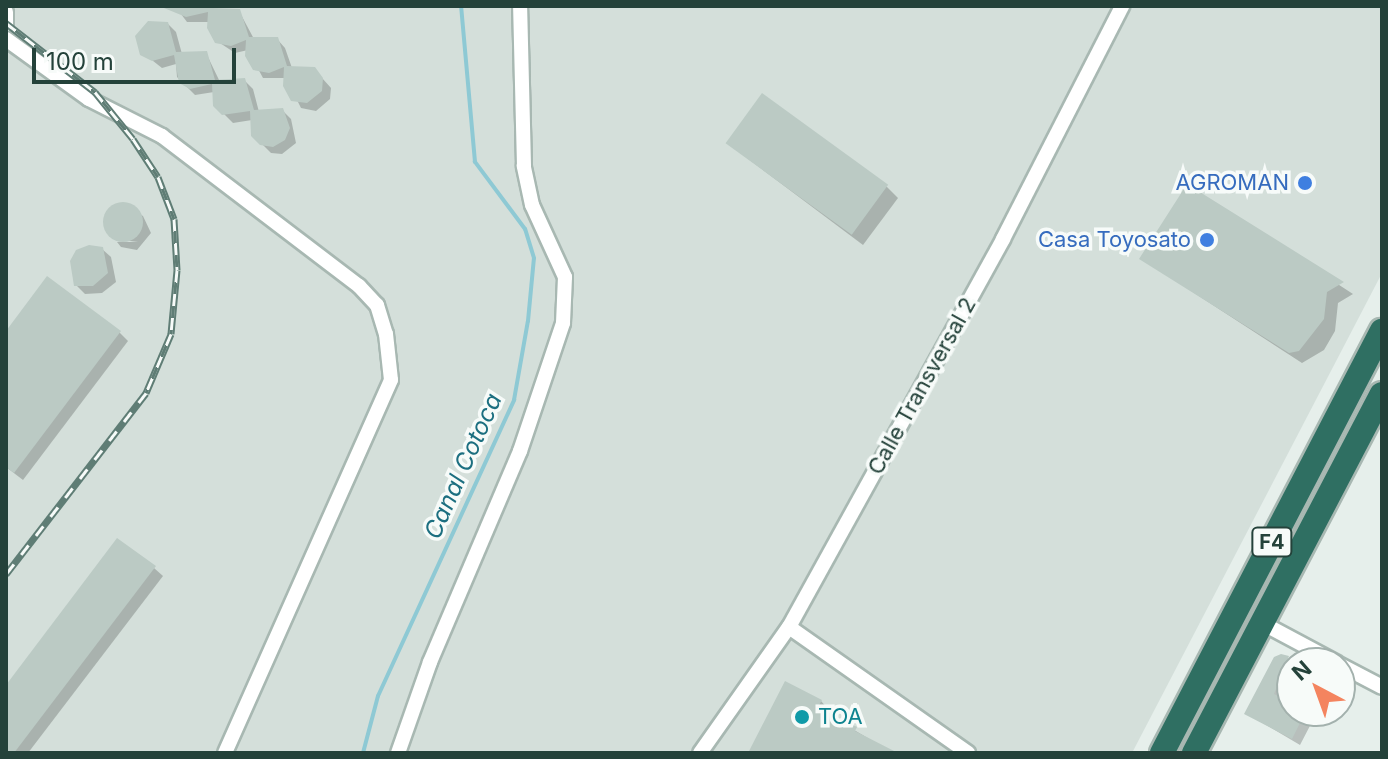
<!DOCTYPE html>
<html>
<head>
<meta charset="utf-8">
<style>
	body { margin:0 }
	#map { position:relative; width:1388px; height:759px; overflow:hidden; background:#e6efeb; font-family:Inter,sans-serif }
	div>[style] { position:absolute }
	[style*='--x'] { left:calc(var(--x)*1px); top:calc(var(--y)*1px); width:calc(var(--w)*1px); rotate:calc(var(--a)*1deg) }
	.built>* { inset:0; background:#d4dfda }
	.shadow>* { inset:0; background:#0003 }
	.stream>* { height:4px; margin:-2px; padding:0 2px; transform-origin:2px; border-radius:2px; background:#8ec9d4 }
	.building>* { inset:0; background:#bbcac4; transform-origin:0 0 }
	.round { border-radius:50% }
	.roads { filter:drop-shadow(2px 0 #a8b8b2) drop-shadow(-2px 0 #a8b8b2) drop-shadow(0 2px #a8b8b2) drop-shadow(0 -2px #a8b8b2) }
	.street>* { height:14px; margin:-7px; padding:0 7px; transform-origin:7px; border-radius:7px; background:#fff }
	.highway>* { height:24px; margin:-12px; padding:0 12px; transform-origin:12px; border-radius:12px; background:#2f6f62 }
	.rail>* { height:7px; margin-top:-3.5px; transform-origin:0; background:repeating-linear-gradient(90deg,#f7fbf9 0 12px,#5f7d75 0 24px); box-sizing:border-box; border-block:2px solid #5f7d75 }
	.dots>* { width:22px; height:22px; translate:-50% -50%; box-sizing:border-box; border:4px solid #f7fbf9; border-radius:50% }
	span { translate:-50% -50%; white-space:nowrap; text-align:center; line-height:1.15; -webkit-text-stroke:7px #f7fbf9; paint-order:stroke }
	.shield-label span { padding:2px 6px; background:#f7fbf9; border:2px solid; border-radius:6px; -webkit-text-stroke-width:0 }
	.shield-label { font-size:20px; color:#24423a; font-weight:700 }
	.shop-label { font-size:22px; color:#366cbe }
	.right { translate:-100% -50%; text-align:right }
	.street-label { font-size:22px; color:#24423a }
	.culture-label { font-size:22px; color:#0d838f }
	.left { translate:0 -50%; text-align:left }
	.water-label { font-size:24px; color:#1c6f80; font-style:italic }
	.frame { position:absolute; inset:0; border:8px solid #24423a; pointer-events:none }
	.north { position:absolute; left:1276px; top:647px; width:80px; height:80px; box-sizing:border-box; background:#f7fbf9; border:2px solid #a3b1ad; border-radius:50%; rotate:319deg; font-size:22px; font-weight:700; line-height:32px; text-align:center; color:#24423a }
	.north::after { content:''; display:block; margin:auto; width:28px; height:36px; background:#f4845f; clip-path:polygon(50% 0,100% 100%,50% 72%,0 100%) }
	.scale { position:absolute; left:32px; top:48px; width:204px; height:36px; box-sizing:border-box; border:4px solid #24423a; border-top:0; padding-left:10px; font-size:24px; line-height:28px; white-space:nowrap; color:#24423a; -webkit-text-stroke:6px #f7fbf9; paint-order:stroke }
</style>
</head>
<body>
<div id="map">
	<div class="built">
		<div style="clip-path:polygon(6px 6px,1382px 6px,1382px 273px,1132px 753px,6px 753px)"></div>
	</div>
	<div class="shadow">
		<div style="clip-path:polygon(175px 6px,239px 11px,254px 39px,277px 39px,285px 48px,292px 68px,314px 69px,331px 88px,330px 99px,316px 111px,301px 108px,286px 78px,263px 78px,248px 50px,235px 53px,220px 43px,211px 22px,187px 22px)"></div>
		<div style="clip-path:polygon(168px 24px,176px 32px,182px 54px,206px 53px,220px 82px,244px 80px,253px 89px,259px 112px,282px 110px,291px 119px,296px 143px,282px 154px,271px 153px,253px 135px,252px 120px,233px 123px,215px 105px,214px 92px,195px 95px,177px 77px,176px 64px,162px 68px,148px 57px)"></div>
		<div style="clip-path:polygon(727px 143px,887px 187px,898px 198px,863px 245px)"></div>
		<div style="clip-path:polygon(1187px 186px,1353px 294px,1338px 303px,1335px 331px,1324px 350px,1302px 363px,1142px 259px)"></div>
		<div style="clip-path:polygon(123px 204px,143px 216px,151px 233px,137px 250px,121px 247px,117px 242px,138px 242px,114px 239px,106px 224px,112px 208px)"></div>
		<div style="clip-path:polygon(102px 249px,111px 257px,116px 282px,102px 293px,85px 294px,76px 285px)"></div>
		<div style="clip-path:polygon(119px 332px,128px 341px,23px 480px,6px 467px,6px 334px)"></div>
		<div style="clip-path:polygon(154px 568px,163px 576px,28px 753px,6px 753px,6px 688px)"></div>
		<div style="clip-path:polygon(1275px 659px,1293px 663px,1282px 700px,1313px 720px,1300px 745px,1246px 713px)"></div>
		<div style="clip-path:polygon(821px 701px,829px 710px,827px 714px,893px 753px,750px 753px)"></div>
	</div>
	<div class="stream">
		<div style="--x:363;--y:753;--w:59;--a:-75.3"></div>
		<div style="--x:378;--y:696;--w:326;--a:-65.3"></div>
		<div style="--x:514;--y:400;--w:80;--a:-80"></div>
		<div style="--x:528;--y:321;--w:63;--a:-84.6"></div>
		<div style="--x:534;--y:258;--w:30;--a:-107"></div>
		<div style="--x:525;--y:229;--w:84;--a:-126.7"></div>
		<div style="--x:475;--y:162;--w:157;--a:-95.1"></div>
	</div>
	<div class="building">
		<div style="clip-path:polygon(159px 6px,240px 9px,249px 37px,278px 37px,287px 66px,315px 67px,323px 78px,322px 91px,307px 103px,291px 101px,283px 86px,284px 67px,269px 73px,253px 70px,245px 56px,246px 40px,231px 46px,215px 43px,207px 28px,208px 12px,186px 17px)"></div>
		<div style="clip-path:polygon(148px 21px,168px 22px,176px 52px,207px 51px,215px 80px,245px 78px,254px 110px,283px 108px,290px 128px,285px 140px,273px 147px,260px 145px,251px 136px,250px 111px,222px 115px,213px 106px,212px 84px,190px 89px,179px 83px,174px 55px,152px 61px,140px 55px,135px 36px)"></div>
		<div style="left:762px;top:93px;width:156px;height:62px;rotate:36deg"></div>
		<div style="clip-path:polygon(1187px 184px,1344px 282px,1327px 292px,1324px 319px,1299px 351px,1289px 353px,1139px 259px)"></div>
		<div class="round" style="left:103px;top:202px;width:40px;height:40px"></div>
		<div style="clip-path:polygon(89px 245px,103px 247px,108px 273px,93px 286px,74px 286px,70px 261px,76px 250px)"></div>
		<div style="clip-path:polygon(47px 276px,121px 331px,14px 473px,6px 467px,6px 331px)"></div>
		<div style="clip-path:polygon(117px 538px,156px 566px,14px 753px,6px 753px,6px 685px)"></div>
		<div style="clip-path:polygon(1281px 654px,1289px 656px,1274px 694px,1292px 703px,1292px 711px,1306px 711px,1292px 739px,1244px 714px,1274px 657px)"></div>
		<div style="clip-path:polygon(785px 681px,822px 700px,818px 707px,857px 727px,855px 731px,898px 753px,748px 753px)"></div>
	</div>
	<div class="roads">
		<div class="street">
			<div style="--x:6;--y:12;--w:12;--a:90"></div>
			<div style="--x:6;--y:39;--w:102;--a:35.9"></div>
			<div style="--x:89;--y:99;--w:82;--a:26.9"></div>
			<div style="--x:162;--y:136;--w:248;--a:37.3"></div>
			<div style="--x:359;--y:286;--w:26;--a:47"></div>
			<div style="--x:377;--y:305;--w:30;--a:73"></div>
			<div style="--x:386;--y:334;--w:46;--a:83.8"></div>
			<div style="--x:391;--y:380;--w:408;--a:114"></div>
			<div style="--x:1262;--y:623;--w:85;--a:28.1"></div>
			<div style="--x:789;--y:627;--w:219;--a:35.1"></div>
			<div style="--x:1340;--y:665;--w:47;--a:27.6"></div>
			<div style="--x:398;--y:753;--w:96;--a:-70.6"></div>
			<div style="--x:430;--y:662;--w:229;--a:-66.9"></div>
			<div style="--x:520;--y:451;--w:135;--a:-71.4"></div>
			<div style="--x:563;--y:323;--w:46;--a:-87.5"></div>
			<div style="--x:565;--y:277;--w:79;--a:-114.6"></div>
			<div style="--x:532;--y:205;--w:40;--a:-102"></div>
			<div style="--x:524;--y:166;--w:160;--a:-91.4"></div>
			<div style="--x:700;--y:753;--w:154;--a:-54.8"></div>
			<div style="--x:789;--y:627;--w:443;--a:-61.1"></div>
			<div style="--x:1003;--y:239;--w:262;--a:-62.9"></div>
		</div>
		<div class="highway">
			<div style="--x:1162;--y:753;--w:476;--a:-62.5"></div>
			<div style="--x:1194;--y:753;--w:405;--a:-62.4"></div>
		</div>
	</div>
	<div class="rail">
		<div style="--x:6;--y:23;--w:113;--a:37.8"></div>
		<div style="--x:95;--y:92;--w:60;--a:51"></div>
		<div style="--x:133;--y:139;--w:45;--a:56.7"></div>
		<div style="--x:158;--y:177;--w:45;--a:69.1"></div>
		<div style="--x:174;--y:219;--w:51;--a:86.6"></div>
		<div style="--x:177;--y:270;--w:64;--a:95.4"></div>
		<div style="--x:171;--y:334;--w:64;--a:113"></div>
		<div style="--x:146;--y:393;--w:229;--a:127.7"></div>
	</div>
	<div class="dots">
		<div style="left:1305px;top:183px;background:#3f7fe0"></div>
		<div style="left:1207px;top:240px;background:#3f7fe0"></div>
		<div style="left:802px;top:717px;background:#0f9aa8"></div>
	</div>
	<div class="shield-label">
		<span style="left:1272px;top:542px">F4</span>
	</div>
	<div class="shop-label">
		<span class="right" style="left:1289px;top:183px">AGROMAN</span>
		<span class="right" style="left:1191px;top:240px">Casa Toyosato</span>
	</div>
	<div class="street-label">
		<span style="left:922px;top:386px;rotate:-61deg">Calle Transversal 2</span>
	</div>
	<div class="culture-label">
		<span class="left" style="left:818px;top:717px">TOA</span>
	</div>
	<div class="water-label">
		<span style="left:463px;top:466px;rotate:-66deg">Canal Cotoca</span>
	</div>
	<div class="frame"></div>
	<div class="north">N</div>
	<div class="scale">100 m</div>
</div>
</body>
</html>
